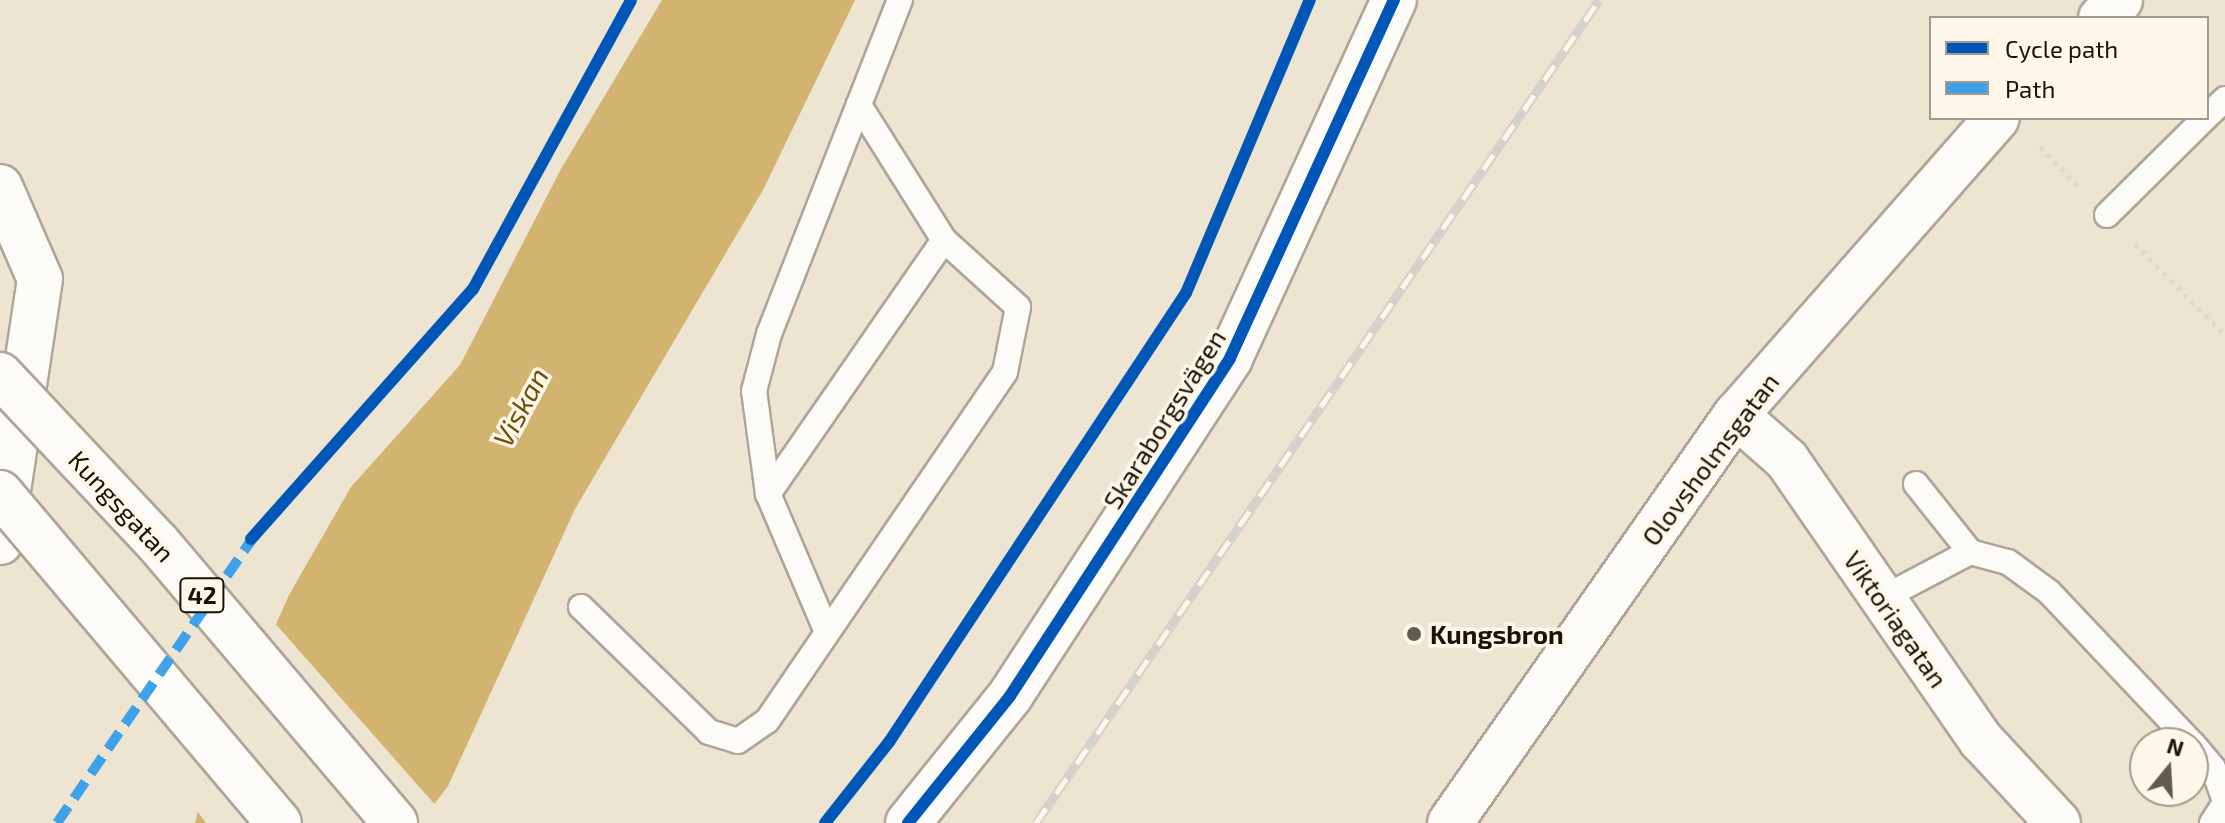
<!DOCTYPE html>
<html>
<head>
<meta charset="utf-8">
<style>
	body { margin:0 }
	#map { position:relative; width:2225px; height:823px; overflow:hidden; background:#ede4d2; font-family:"Exo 2",sans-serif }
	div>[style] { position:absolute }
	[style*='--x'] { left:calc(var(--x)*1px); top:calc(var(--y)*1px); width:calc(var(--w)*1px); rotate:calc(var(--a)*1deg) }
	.water>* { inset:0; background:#d2b370 }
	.pier>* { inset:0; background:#ede4d2 }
	.path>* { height:5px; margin-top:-2.5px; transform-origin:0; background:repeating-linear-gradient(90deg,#dbd9d3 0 4px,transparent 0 10px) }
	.roads { filter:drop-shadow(2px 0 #ada698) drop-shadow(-2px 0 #ada698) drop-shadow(0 2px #ada698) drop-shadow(0 -2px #ada698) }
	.lane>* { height:24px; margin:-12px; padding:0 12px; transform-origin:12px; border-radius:12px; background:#fcfbf8 }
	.street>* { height:44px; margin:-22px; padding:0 22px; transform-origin:22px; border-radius:22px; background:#fcfbf8 }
	.secondary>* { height:44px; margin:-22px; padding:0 22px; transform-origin:22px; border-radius:22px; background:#fcfbf8 }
	.rail>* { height:9px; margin-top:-4.5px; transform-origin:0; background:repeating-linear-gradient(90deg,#fdf6e9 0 18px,#d4d1cc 0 36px); box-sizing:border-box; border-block:2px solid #d4d1cc }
	.bridges { filter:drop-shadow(2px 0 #ada698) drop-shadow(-2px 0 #ada698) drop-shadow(0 2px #ada698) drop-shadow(0 -2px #ada698) }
	.primary-bridge>* { height:44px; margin:-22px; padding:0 22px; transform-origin:22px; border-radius:22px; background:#fcfbf8 }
	.quiet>* { height:10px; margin-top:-5px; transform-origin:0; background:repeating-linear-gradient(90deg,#3da2e9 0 20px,transparent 0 30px) }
	.cycleway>* { height:12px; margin:-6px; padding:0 6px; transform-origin:6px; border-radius:6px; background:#0057b8 }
	.dots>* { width:22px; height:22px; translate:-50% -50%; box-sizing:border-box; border:4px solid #fdf6e9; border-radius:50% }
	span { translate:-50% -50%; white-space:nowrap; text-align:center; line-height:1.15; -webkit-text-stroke:7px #fdf6e9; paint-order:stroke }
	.shield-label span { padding:2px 6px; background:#fdf6e9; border:2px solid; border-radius:6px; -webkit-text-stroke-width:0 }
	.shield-label { font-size:24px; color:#181307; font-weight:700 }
	.street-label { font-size:26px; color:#181307 }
	.poi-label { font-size:26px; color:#181307; font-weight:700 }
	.left { translate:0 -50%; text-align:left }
	.water-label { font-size:28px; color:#6c5009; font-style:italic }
	.legend { position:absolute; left:1929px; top:16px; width:280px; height:104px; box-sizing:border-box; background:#fdf6e9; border:2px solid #a19b8f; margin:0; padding:10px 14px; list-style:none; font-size:24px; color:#181307 }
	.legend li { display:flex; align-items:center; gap:16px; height:40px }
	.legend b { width:40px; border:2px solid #a19b8f }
	.north { position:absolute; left:2129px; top:727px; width:80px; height:80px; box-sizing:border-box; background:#fdf6e9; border:2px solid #a19b8f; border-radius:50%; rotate:18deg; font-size:22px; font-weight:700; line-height:32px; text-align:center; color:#181307 }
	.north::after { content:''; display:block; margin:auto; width:28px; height:36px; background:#635c4e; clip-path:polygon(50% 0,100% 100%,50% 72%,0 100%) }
</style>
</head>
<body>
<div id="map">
	<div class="water">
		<div style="clip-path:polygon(662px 0,855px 0,763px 190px,575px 509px,448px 786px,420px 823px,195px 823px,206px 781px,289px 595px,351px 487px,460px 365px,561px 169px)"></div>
	</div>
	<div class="pier">
		<div style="clip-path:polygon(273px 621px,437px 807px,425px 823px,206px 823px,195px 808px)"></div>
	</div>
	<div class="path">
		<div style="--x:2040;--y:147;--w:54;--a:45.7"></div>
		<div style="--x:2135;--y:244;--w:128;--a:45.3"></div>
	</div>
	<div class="roads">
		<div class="lane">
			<div style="--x:2207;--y:116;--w:25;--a:-43"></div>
			<div style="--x:2107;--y:215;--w:138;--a:-44.7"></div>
			<div style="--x:1916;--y:484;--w:87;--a:51.5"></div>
			<div style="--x:768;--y:494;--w:309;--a:-55.3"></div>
			<div style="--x:1881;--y:599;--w:101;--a:-27.8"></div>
			<div style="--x:1970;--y:552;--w:39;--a:15"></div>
			<div style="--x:2008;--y:562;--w:51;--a:36.2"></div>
			<div style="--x:2049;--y:592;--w:208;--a:46.6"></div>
			<div style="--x:581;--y:607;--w:179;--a:44.3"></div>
			<div style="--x:709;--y:732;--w:30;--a:17"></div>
			<div style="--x:738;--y:741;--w:35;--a:-35"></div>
			<div style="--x:767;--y:721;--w:422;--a:-55.7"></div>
			<div style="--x:1005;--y:372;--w:66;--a:-78.7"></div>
			<div style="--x:1018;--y:307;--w:100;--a:-137.8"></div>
			<div style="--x:944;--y:240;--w:160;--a:-122.2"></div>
			<div style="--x:827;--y:632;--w:150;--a:-113.1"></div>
			<div style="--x:768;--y:494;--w:104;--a:-97.7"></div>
			<div style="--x:754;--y:391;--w:59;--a:-75.3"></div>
			<div style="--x:769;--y:334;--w:359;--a:-68.6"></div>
			<div style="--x:2193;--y:744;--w:31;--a:50"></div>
			<div style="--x:2213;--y:768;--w:35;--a:70"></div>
			<div style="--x:2212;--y:823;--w:24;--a:-57"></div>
		</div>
		<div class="street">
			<div style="--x:2101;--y:18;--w:26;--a:-43"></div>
			<div style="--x:0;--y:187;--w:100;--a:66.5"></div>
			<div style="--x:40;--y:279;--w:266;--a:98.6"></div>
			<div style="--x:1736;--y:415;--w:68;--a:41.4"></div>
			<div style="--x:1787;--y:460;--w:341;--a:55.3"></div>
			<div style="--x:1981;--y:740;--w:113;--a:47.1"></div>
			<div style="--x:1450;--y:823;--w:498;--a:-55"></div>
			<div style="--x:1736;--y:415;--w:395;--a:-48.7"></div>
		</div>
		<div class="secondary">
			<div style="--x:908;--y:823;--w:163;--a:-51.2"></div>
			<div style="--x:1010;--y:696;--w:403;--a:-56.9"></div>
			<div style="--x:1230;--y:358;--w:394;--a:-65.4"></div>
		</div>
	</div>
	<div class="rail">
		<div style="--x:1036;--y:823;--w:997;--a:-55.62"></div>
	</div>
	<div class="bridges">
		<div class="primary-bridge">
			<div style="--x:0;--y:375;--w:229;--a:46.8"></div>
			<div style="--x:157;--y:542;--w:368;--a:49.7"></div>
			<div style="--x:0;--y:493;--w:432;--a:49.8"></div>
		</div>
	</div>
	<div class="quiet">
		<div style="--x:57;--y:823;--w:352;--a:-55.5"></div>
	</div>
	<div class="cycleway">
		<div style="--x:251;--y:539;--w:334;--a:-48.4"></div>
		<div style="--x:473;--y:289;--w:329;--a:-61.3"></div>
		<div style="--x:825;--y:823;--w:103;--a:-51.7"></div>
		<div style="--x:889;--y:742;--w:538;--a:-56.52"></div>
		<div style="--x:1186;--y:293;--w:318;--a:-67.1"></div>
		<div style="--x:908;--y:823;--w:163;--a:-51.2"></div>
		<div style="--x:1010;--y:696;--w:403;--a:-56.9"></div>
		<div style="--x:1230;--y:358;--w:394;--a:-65.4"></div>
	</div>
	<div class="dots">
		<div style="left:1414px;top:634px;background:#635c4e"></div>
	</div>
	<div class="shield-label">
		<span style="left:202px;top:595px">42</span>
	</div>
	<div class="street-label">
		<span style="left:1164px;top:419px;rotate:-58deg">Skaraborgsvägen</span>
		<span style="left:1710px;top:459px;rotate:-53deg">Olovsholmsgatan</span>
		<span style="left:122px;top:506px;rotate:47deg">Kungsgatan</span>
		<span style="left:1896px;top:619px;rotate:55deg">Viktoriagatan</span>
	</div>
	<div class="poi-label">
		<span class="left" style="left:1430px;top:634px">Kungsbron</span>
	</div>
	<div class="water-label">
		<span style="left:520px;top:407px;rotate:-62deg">Viskan</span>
	</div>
	<ul class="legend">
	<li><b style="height:10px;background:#0057b8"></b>Cycle path</li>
	<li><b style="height:10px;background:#3da2e9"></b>Path</li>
	</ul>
	<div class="north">N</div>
</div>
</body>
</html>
